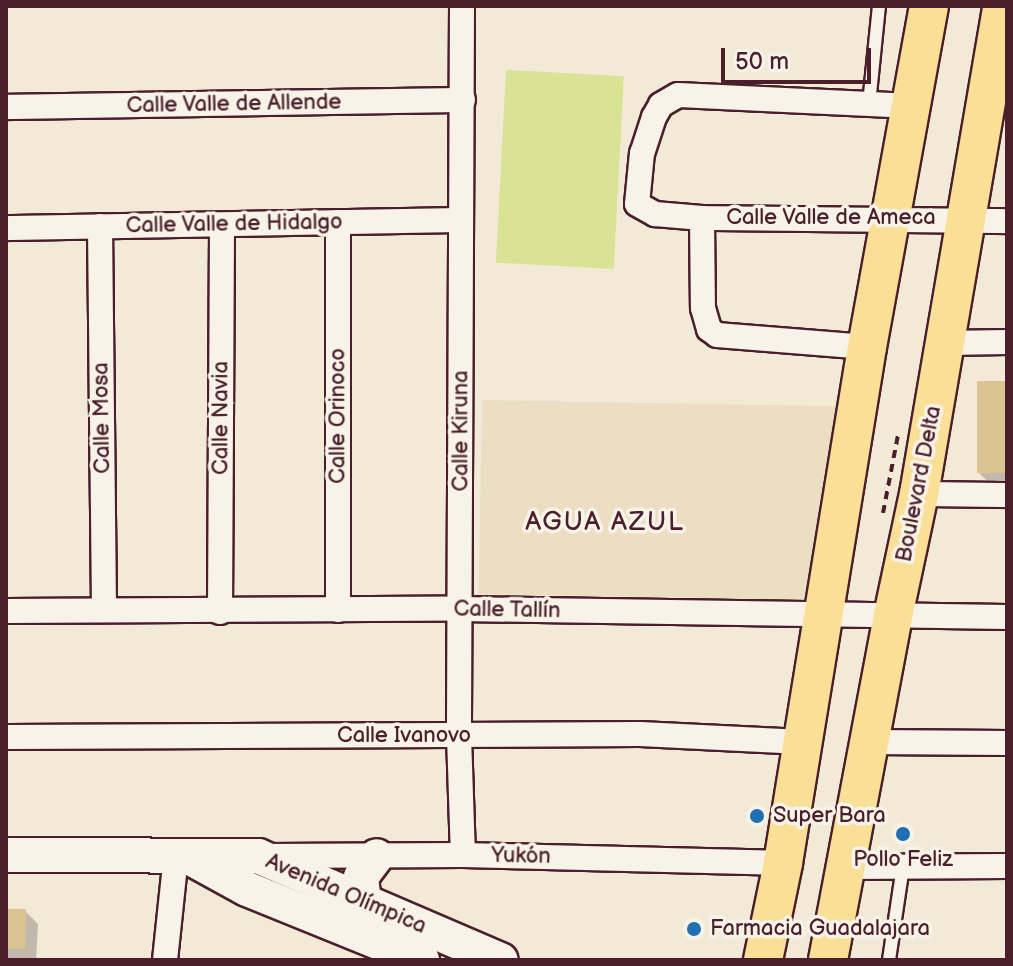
<!DOCTYPE html>
<html>
<head>
<meta charset="utf-8">
<style>
	body { margin:0 }
	#map { position:relative; width:1013px; height:966px; overflow:hidden; background:#f2e9d7; font-family:"Balsamiq Sans",sans-serif }
	div>[style] { position:absolute }
	[style*='--x'] { left:calc(var(--x)*1px); top:calc(var(--y)*1px); width:calc(var(--w)*1px); rotate:calc(var(--a)*1deg) }
	.built>* { inset:0; background:#ebdec2; transform-origin:0 0 }
	.green>* { inset:0; background:#d8e396; transform-origin:0 0 }
	.shadow>* { inset:0; background:#0003 }
	.building>* { inset:0; background:#dcc392; transform-origin:0 0 }
	.path>* { height:4px; margin-top:-2px; transform-origin:0; background:repeating-linear-gradient(90deg,#4a1f2b 0 8px,transparent 0 14px) }
	.roads { filter:drop-shadow(2px 0 #4a1f2b) drop-shadow(-2px 0 #4a1f2b) drop-shadow(0 2px #4a1f2b) drop-shadow(0 -2px #4a1f2b) }
	.lane>* { height:12px; margin:-6px; padding:0 6px; transform-origin:6px; border-radius:6px; background:#f7f3e8 }
	.street>* { height:24px; margin:-12px; padding:0 12px; transform-origin:12px; border-radius:12px; background:#f7f3e8 }
	.secondary>* { height:34px; margin:-17px; padding:0 17px; transform-origin:17px; border-radius:17px; background:#f7f3e8 }
	.primary>* { height:38px; margin:-19px; padding:0 19px; transform-origin:19px; border-radius:19px; background:#fadf96 }
	.dots>* { width:22px; height:22px; translate:-50% -50%; box-sizing:border-box; border:4px solid #f7f3e8; border-radius:50% }
	span { translate:-50% -50%; white-space:nowrap; text-align:center; line-height:1.15; -webkit-text-stroke:7px #f7f3e8; paint-order:stroke }
	.street-label { font-size:22px; color:#4a1f2b }
	.poi-label { font-size:22px; color:#4a1f2b }
	.left { translate:0 -50%; text-align:left }
	.quarter-label { font-size:26px; color:#4a1f2b; letter-spacing:2px }
	.frame { position:absolute; inset:0; border:8px solid #4a1f2b; pointer-events:none }
	.scale { position:absolute; left:721px; top:48px; width:150px; height:36px; box-sizing:border-box; border:4px solid #4a1f2b; border-top:0; padding-left:10px; font-size:24px; line-height:28px; white-space:nowrap; color:#4a1f2b; -webkit-text-stroke:6px #f7f3e8; paint-order:stroke }
</style>
</head>
<body>
<div id="map">
	<div class="built">
		<div style="left:482px;top:400px;width:357px;height:194px;rotate:1deg"></div>
	</div>
	<div class="green">
		<div style="left:506px;top:70px;width:118px;height:193px;rotate:3deg"></div>
	</div>
	<div class="shadow">
		<div style="clip-path:polygon(1007px 383px,1007px 489px,995px 489px,978px 472px)"></div>
		<div style="clip-path:polygon(25px 911px,38px 924px,36px 960px,6px 960px,6px 912px)"></div>
	</div>
	<div class="building">
		<div style="left:1007px;top:381px;width:92px;height:30px;rotate:90deg"></div>
		<div style="left:26px;top:909px;width:40px;height:20px;rotate:91deg"></div>
	</div>
	<div class="path">
		<div style="--x:883;--y:513;--w:79;--a:-79.1"></div>
	</div>
	<div class="roads">
		<div class="lane">
			<div style="--x:869;--y:104;--w:99;--a:-84.2"></div>
			<div style="--x:889;--y:960;--w:95;--a:-81.5"></div>
		</div>
		<div class="street">
			<div style="--x:462;--y:6;--w:730;--a:90.24"></div>
			<div style="--x:459;--y:736;--w:119;--a:88.1"></div>
			<div style="--x:912;--y:106;--w:234;--a:-177.3"></div>
			<div style="--x:678;--y:95;--w:20;--a:150"></div>
			<div style="--x:661;--y:105;--w:14;--a:120"></div>
			<div style="--x:654;--y:117;--w:38;--a:108"></div>
			<div style="--x:642;--y:153;--w:51;--a:95.6"></div>
			<div style="--x:637;--y:204;--w:21;--a:29"></div>
			<div style="--x:655;--y:214;--w:47;--a:4.9"></div>
			<div style="--x:702;--y:218;--w:305;--a:0.6"></div>
			<div style="--x:6;--y:107;--w:457;--a:-0.9"></div>
			<div style="--x:702;--y:218;--w:90;--a:89.4"></div>
			<div style="--x:703;--y:308;--w:22;--a:74"></div>
			<div style="--x:709;--y:329;--w:10;--a:37"></div>
			<div style="--x:717;--y:335;--w:150;--a:4.6"></div>
			<div style="--x:338;--y:222;--w:388;--a:90"></div>
			<div style="--x:100;--y:226;--w:384;--a:89.4"></div>
			<div style="--x:6;--y:228;--w:455;--a:-1"></div>
			<div style="--x:945;--y:343;--w:62;--a:-0.9"></div>
			<div style="--x:919;--y:494;--w:88;--a:0.7"></div>
			<div style="--x:6;--y:611;--w:455;--a:-0.3"></div>
			<div style="--x:461;--y:609;--w:546;--a:0.84"></div>
			<div style="--x:220;--y:612;--w:387;--a:-89.7"></div>
			<div style="--x:6;--y:737;--w:634;--a:-0.27"></div>
			<div style="--x:640;--y:734;--w:163;--a:2.8"></div>
			<div style="--x:869;--y:742;--w:138;--a:0.4"></div>
			<div style="--x:268;--y:856;--w:195;--a:-0.3"></div>
			<div style="--x:463;--y:855;--w:320;--a:1.4"></div>
			<div style="--x:847;--y:867;--w:160;--a:-0.4"></div>
			<div style="--x:165;--y:960;--w:105;--a:-84"></div>
		</div>
		<div class="secondary">
			<div style="--x:6;--y:855;--w:252;--a:0.2"></div>
			<div style="--x:258;--y:856;--w:264;--a:23.2"></div>
			<div style="--x:187;--y:856;--w:68;--a:28.8"></div>
			<div style="--x:247;--y:889;--w:189;--a:22.1"></div>
			<div style="--x:364;--y:902;--w:25;--a:-97"></div>
			<div style="--x:361;--y:877;--w:26;--a:-53"></div>
		</div>
		<div class="primary">
			<div style="--x:763;--y:960;--w:99;--a:-78.3"></div>
			<div style="--x:783;--y:863;--w:523;--a:-80.75"></div>
			<div style="--x:867;--y:347;--w:347;--a:-79.7"></div>
			<div style="--x:828;--y:960;--w:350;--a:-79.3"></div>
			<div style="--x:893;--y:616;--w:125;--a:-78"></div>
			<div style="--x:919;--y:494;--w:495;--a:-80.3"></div>
		</div>
	</div>
	<div class="dots">
		<div style="left:757px;top:816px;background:#1f6fb2"></div>
		<div style="left:903px;top:834px;background:#1f6fb2"></div>
		<div style="left:694px;top:929px;background:#1f6fb2"></div>
	</div>
	<div class="street-label">
		<span style="left:234px;top:104px;rotate:-1deg">Calle Valle de Allende</span>
		<span style="left:831px;top:218px">Calle Valle de Ameca</span>
		<span style="left:234px;top:224px;rotate:-1deg">Calle Valle de Hidalgo</span>
		<span style="left:338px;top:416px;rotate:-90deg">Calle Orinoco</span>
		<span style="left:102px;top:418px;rotate:-91deg">Calle Mosa</span>
		<span style="left:221px;top:418px;rotate:-90deg">Calle Navia</span>
		<span style="left:461px;top:431px;rotate:-90deg">Calle Kiruna</span>
		<span style="left:919px;top:484px;rotate:-79deg">Boulevard Delta</span>
		<span style="left:507px;top:610px;rotate:1deg">Calle Tallín</span>
		<span style="left:404px;top:736px">Calle Ivanovo</span>
		<span style="left:521px;top:856px;rotate:1deg">Yukón</span>
		<span style="left:346px;top:894px;rotate:23deg">Avenida Olímpica</span>
	</div>
	<div class="poi-label">
		<span class="left" style="left:773px;top:816px">Super Bara</span>
		<span style="left:903px;top:860px">Pollo Feliz</span>
		<span class="left" style="left:710px;top:929px">Farmacia Guadalajara</span>
	</div>
	<div class="quarter-label">
		<span style="left:605px;top:523px">AGUA AZUL</span>
	</div>
	<div class="frame"></div>
	<div class="scale">50 m</div>
</div>
</body>
</html>
